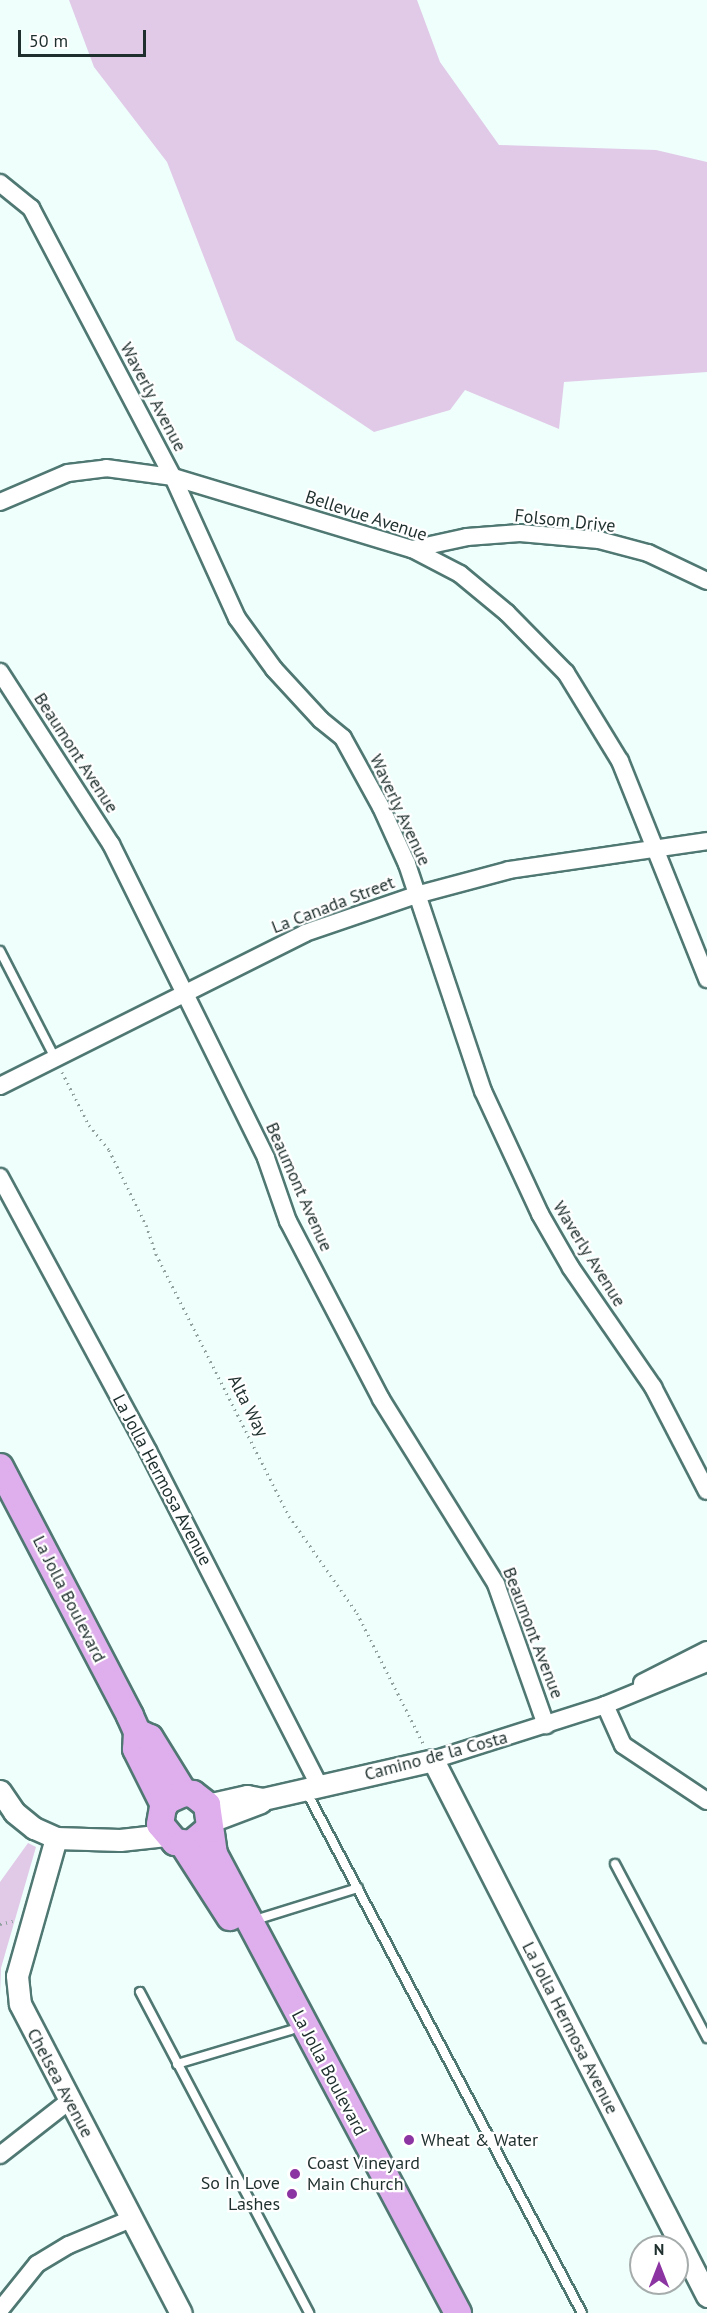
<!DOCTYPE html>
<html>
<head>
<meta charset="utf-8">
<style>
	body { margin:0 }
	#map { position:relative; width:707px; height:2313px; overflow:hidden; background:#eefffc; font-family:"PT Sans",sans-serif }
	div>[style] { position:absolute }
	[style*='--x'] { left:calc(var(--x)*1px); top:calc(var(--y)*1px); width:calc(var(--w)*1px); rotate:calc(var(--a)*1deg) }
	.green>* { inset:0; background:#e1cae7 }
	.path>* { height:3px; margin-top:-1.5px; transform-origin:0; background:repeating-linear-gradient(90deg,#8fa09d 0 1.5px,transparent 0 6px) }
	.roads { filter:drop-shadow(2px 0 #507873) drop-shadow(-2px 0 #507873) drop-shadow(0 2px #507873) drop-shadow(0 -2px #507873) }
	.service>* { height:8px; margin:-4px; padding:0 4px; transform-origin:4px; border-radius:4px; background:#fff }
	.minor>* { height:16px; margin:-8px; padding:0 8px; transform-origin:8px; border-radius:8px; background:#fff }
	.tertiary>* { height:21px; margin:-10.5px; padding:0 10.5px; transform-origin:10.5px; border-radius:10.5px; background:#fff }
	.primary>* { height:26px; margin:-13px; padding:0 13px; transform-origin:13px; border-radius:13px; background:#dfaeec }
	.dots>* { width:16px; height:16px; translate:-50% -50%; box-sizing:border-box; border:3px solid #fff; border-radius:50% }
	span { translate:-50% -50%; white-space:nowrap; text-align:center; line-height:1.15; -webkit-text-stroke:4.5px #fff; paint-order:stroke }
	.street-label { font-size:18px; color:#1e2f2d }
	.poi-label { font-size:18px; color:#1e2f2d }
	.left { translate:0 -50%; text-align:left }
	.right { translate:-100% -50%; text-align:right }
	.north { position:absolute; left:629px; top:2235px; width:60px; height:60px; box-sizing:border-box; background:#fff; border:2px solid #a5acab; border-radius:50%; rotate:0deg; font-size:16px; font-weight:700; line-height:24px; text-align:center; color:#1e2f2d }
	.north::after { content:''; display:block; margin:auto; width:21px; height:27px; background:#8c35a2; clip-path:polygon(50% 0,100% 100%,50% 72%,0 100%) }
	.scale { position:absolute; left:18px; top:30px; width:128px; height:27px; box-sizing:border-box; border:3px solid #1e2f2d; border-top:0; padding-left:8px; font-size:18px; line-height:21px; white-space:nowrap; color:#1e2f2d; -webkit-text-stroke:4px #fff; paint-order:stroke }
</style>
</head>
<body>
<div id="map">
	<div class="green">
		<div style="clip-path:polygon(69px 0,417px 0,440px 62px,499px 145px,656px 150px,707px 162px,707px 372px,564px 382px,559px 429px,465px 390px,450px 410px,374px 432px,236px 340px,167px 162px,94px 67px)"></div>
		<div style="clip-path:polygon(28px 1843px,36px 1847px,1px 1968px,0 1995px,0 1882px)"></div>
	</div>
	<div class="path">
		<div style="--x:62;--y:1072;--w:59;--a:63"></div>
		<div style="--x:89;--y:1125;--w:32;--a:51"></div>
		<div style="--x:109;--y:1150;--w:84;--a:63.7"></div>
		<div style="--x:146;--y:1225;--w:31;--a:71"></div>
		<div style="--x:156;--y:1254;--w:294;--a:63.1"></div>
		<div style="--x:289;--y:1516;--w:118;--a:55"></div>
		<div style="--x:357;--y:1613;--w:146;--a:63.1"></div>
		<div style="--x:0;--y:1924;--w:13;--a:-13"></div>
	</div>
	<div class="roads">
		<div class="service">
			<div style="--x:0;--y:951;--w:118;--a:62.8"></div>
			<div style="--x:306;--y:1791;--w:590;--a:62.13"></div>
			<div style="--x:615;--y:1864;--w:197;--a:62.1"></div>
			<div style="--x:252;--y:1921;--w:111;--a:-17.3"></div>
			<div style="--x:140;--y:1992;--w:363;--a:62.2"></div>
			<div style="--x:177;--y:2064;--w:119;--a:-16.6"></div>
		</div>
		<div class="minor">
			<div style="--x:0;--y:183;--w:40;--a:39"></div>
			<div style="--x:31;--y:208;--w:304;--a:62.2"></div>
			<div style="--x:173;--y:477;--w:155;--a:65.6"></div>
			<div style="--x:237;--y:618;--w:63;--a:54"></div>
			<div style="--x:274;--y:669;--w:69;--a:47.3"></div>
			<div style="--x:321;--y:720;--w:28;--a:39"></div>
			<div style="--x:343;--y:738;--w:79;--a:61.2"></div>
			<div style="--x:381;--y:807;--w:63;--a:65.5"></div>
			<div style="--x:407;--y:864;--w:239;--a:71.5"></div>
			<div style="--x:483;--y:1091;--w:136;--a:65.1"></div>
			<div style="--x:540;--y:1214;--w:62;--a:60.1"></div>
			<div style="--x:571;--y:1268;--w:145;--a:55.4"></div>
			<div style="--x:653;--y:1387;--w:117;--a:62.6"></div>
			<div style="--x:0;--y:502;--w:74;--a:-23.1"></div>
			<div style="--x:68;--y:473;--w:38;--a:-7"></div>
			<div style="--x:106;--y:468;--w:68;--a:7.7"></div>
			<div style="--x:173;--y:477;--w:250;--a:16.8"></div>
			<div style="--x:412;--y:549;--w:54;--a:27.5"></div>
			<div style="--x:460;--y:574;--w:61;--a:39.7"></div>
			<div style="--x:507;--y:613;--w:84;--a:45.5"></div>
			<div style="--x:566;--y:673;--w:103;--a:58.5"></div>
			<div style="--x:620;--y:761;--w:235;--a:68.2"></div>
			<div style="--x:412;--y:549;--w:56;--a:-12.3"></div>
			<div style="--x:467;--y:537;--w:53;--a:-4.3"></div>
			<div style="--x:520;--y:533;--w:79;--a:5.1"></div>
			<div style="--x:599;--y:540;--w:51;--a:14.9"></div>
			<div style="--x:648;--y:553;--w:65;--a:25.4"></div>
			<div style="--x:0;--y:672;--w:205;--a:57.2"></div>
			<div style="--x:111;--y:844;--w:350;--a:63.7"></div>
			<div style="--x:266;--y:1158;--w:67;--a:70.8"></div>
			<div style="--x:288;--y:1221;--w:201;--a:62.4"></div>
			<div style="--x:381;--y:1399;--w:218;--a:58.1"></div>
			<div style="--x:496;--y:1584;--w:150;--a:70.5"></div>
			<div style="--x:0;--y:1086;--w:341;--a:-26.6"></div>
			<div style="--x:305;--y:933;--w:117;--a:-18.9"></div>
			<div style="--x:416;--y:895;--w:96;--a:-15"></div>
			<div style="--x:509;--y:870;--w:200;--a:-8.3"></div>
			<div style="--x:0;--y:1177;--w:311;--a:61.6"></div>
			<div style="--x:148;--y:1451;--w:375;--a:62.9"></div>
			<div style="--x:642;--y:1683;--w:73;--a:-26.9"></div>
			<div style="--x:605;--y:1705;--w:44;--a:65.8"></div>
			<div style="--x:623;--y:1745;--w:101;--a:33.7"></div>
			<div style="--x:433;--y:1760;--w:181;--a:-17.7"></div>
			<div style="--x:605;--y:1705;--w:110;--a:-22.4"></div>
			<div style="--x:0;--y:2155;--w:88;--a:-38"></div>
			<div style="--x:0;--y:2310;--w:59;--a:-51.2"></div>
			<div style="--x:37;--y:2264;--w:37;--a:-31"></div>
			<div style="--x:69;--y:2245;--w:67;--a:-22.8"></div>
		</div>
		<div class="tertiary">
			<div style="--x:0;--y:1791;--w:25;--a:56"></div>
			<div style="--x:14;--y:1812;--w:26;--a:39"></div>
			<div style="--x:34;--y:1828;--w:24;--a:24"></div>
			<div style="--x:56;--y:1838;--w:64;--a:1.8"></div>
			<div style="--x:120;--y:1840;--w:46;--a:-6.2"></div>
			<div style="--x:207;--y:1805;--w:41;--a:-12.7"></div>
			<div style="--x:247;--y:1796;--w:16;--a:11"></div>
			<div style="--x:263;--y:1799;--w:174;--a:-12.9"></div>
			<div style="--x:433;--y:1760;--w:602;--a:62.92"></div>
			<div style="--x:211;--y:1821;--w:53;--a:-20.8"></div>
			<div style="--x:56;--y:1838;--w:143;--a:105.8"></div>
			<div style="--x:17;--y:1976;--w:28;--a:84"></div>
			<div style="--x:20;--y:2004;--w:348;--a:62.5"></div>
		</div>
		<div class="primary">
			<div style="--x:0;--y:1467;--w:281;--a:62.4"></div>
			<div style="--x:130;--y:1716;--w:17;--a:66"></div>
			<div style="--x:137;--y:1732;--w:17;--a:93"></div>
			<div style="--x:136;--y:1749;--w:63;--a:63.4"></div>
			<div style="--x:137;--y:1732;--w:14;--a:25"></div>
			<div style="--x:150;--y:1738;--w:65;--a:58.3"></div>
			<div style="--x:209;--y:1829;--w:23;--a:140"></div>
			<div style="--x:191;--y:1844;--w:16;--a:-173"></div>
			<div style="--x:175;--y:1842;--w:23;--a:-130"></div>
			<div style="--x:160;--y:1824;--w:17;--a:-80"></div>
			<div style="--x:163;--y:1807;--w:9;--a:-54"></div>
			<div style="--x:168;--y:1800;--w:17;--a:-24"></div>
			<div style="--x:184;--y:1793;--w:9;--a:6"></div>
			<div style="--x:193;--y:1794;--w:18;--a:38"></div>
			<div style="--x:207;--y:1805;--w:49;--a:81.9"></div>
			<div style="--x:214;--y:1854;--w:520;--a:62.01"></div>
			<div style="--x:183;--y:1844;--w:87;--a:57.2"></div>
		</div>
	</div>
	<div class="dots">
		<div style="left:409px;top:2140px;background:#8c35a2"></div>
		<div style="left:295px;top:2174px;background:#8c35a2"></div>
		<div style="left:292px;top:2194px;background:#8c35a2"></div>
	</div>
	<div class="street-label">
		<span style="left:153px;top:397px;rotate:62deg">Waverly Avenue</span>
		<span style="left:366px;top:516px;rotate:18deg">Bellevue Avenue</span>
		<span style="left:565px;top:521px;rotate:6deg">Folsom Drive</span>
		<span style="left:76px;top:753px;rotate:57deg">Beaumont Avenue</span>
		<span style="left:400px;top:810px;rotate:65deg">Waverly Avenue</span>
		<span style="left:333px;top:905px;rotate:-21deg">La Canada Street</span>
		<span style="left:299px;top:1187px;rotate:66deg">Beaumont Avenue</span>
		<span style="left:589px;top:1254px;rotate:58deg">Waverly Avenue</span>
		<span style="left:248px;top:1406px;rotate:63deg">Alta Way</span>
		<span style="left:162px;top:1480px;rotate:62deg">La Jolla Hermosa Avenue</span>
		<span style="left:69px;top:1599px;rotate:63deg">La Jolla Boulevard</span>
		<span style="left:533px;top:1633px;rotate:69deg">Beaumont Avenue</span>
		<span style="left:436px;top:1756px;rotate:-15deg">Camino de la Costa</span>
		<span style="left:570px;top:2028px;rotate:63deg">La Jolla Hermosa Avenue</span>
		<span style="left:329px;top:2073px;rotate:62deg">La Jolla Boulevard</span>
		<span style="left:60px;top:2083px;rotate:62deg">Chelsea Avenue</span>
	</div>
	<div class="poi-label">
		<span class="left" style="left:421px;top:2140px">Wheat &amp; Water</span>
		<span class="left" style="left:307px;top:2174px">Coast Vineyard<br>Main Church</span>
		<span class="right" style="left:280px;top:2194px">So In Love<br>Lashes</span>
	</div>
	<div class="north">N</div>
	<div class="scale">50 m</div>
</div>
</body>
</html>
